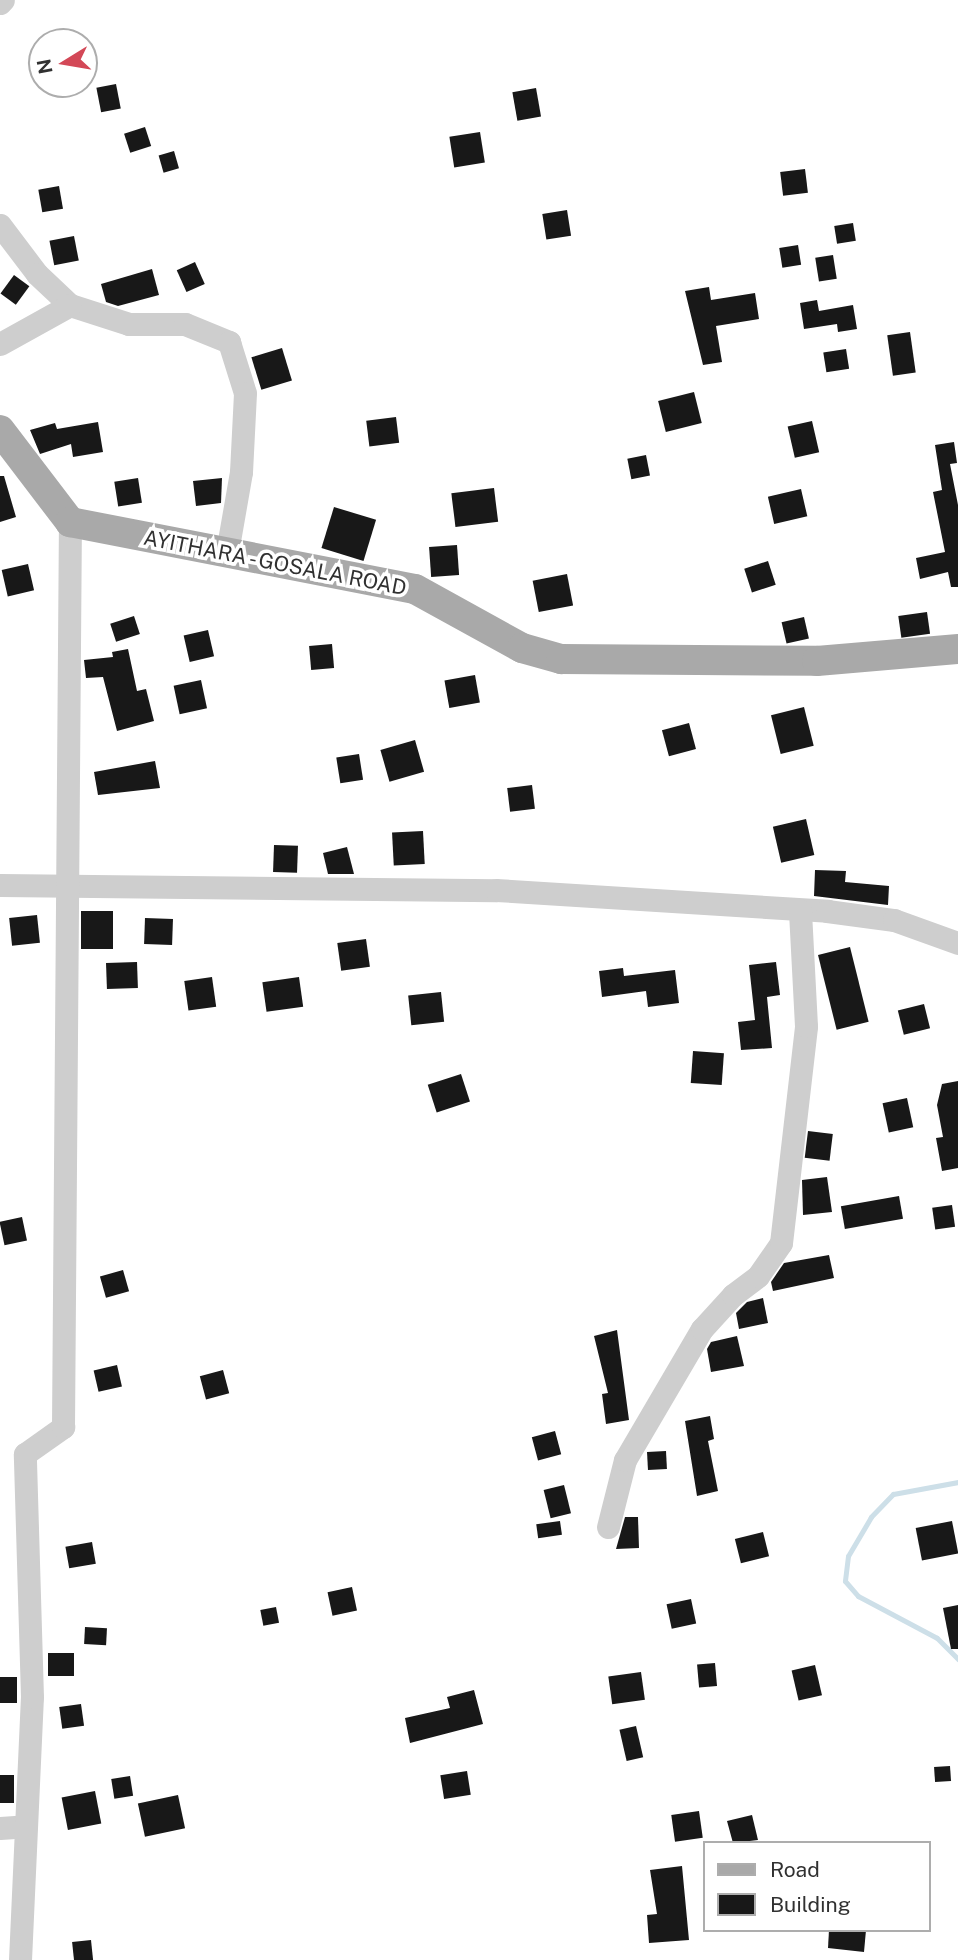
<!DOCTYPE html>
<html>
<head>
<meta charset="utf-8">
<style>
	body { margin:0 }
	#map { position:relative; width:958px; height:1960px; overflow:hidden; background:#fff; font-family:"Public Sans",sans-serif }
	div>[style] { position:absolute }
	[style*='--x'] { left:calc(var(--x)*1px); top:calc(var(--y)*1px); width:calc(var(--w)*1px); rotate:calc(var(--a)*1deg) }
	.stream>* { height:5px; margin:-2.5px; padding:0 2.5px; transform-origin:2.5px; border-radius:2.5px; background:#cddfe8 }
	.building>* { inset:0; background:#181818; transform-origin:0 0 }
	.minor>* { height:23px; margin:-11.5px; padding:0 11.5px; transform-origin:11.5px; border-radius:11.5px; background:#cecece }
	.major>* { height:30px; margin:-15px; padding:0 15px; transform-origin:15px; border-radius:15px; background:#a9a9a9 }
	span { translate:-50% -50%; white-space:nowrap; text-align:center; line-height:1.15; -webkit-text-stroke:7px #fff; paint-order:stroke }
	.street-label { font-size:21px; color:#313131 }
	.legend { position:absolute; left:703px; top:1841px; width:228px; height:91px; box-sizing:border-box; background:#fff; border:2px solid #adadad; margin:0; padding:9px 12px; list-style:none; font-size:21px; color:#313131 }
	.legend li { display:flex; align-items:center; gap:14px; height:35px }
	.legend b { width:35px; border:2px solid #adadad }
	.north { position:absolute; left:28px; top:28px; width:70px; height:70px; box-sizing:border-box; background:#fff; border:2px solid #adadad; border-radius:50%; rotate:259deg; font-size:19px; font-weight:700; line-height:28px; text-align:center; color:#313131 }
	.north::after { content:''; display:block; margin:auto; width:24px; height:32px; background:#d34857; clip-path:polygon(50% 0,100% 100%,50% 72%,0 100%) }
</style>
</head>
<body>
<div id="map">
	<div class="stream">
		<div style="--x:958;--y:1482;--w:66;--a:169.5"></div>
		<div style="--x:893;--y:1494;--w:32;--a:134"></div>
		<div style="--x:871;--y:1517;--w:45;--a:120.5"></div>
		<div style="--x:848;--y:1556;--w:25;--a:97"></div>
		<div style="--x:845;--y:1581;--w:20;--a:49"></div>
		<div style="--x:858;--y:1596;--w:89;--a:28"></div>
		<div style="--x:937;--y:1638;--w:30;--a:45"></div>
	</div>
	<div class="building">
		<div style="left:116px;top:84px;width:25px;height:20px;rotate:79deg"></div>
		<div style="left:536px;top:88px;width:29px;height:24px;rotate:80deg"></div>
		<div style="left:145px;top:127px;width:20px;height:22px;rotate:72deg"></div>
		<div style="left:480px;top:132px;width:31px;height:31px;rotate:81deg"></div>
		<div style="left:174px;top:151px;width:18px;height:16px;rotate:74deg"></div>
		<div style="left:805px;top:169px;width:24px;height:25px;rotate:83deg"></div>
		<div style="left:59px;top:186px;width:23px;height:21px;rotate:80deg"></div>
		<div style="left:567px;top:210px;width:26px;height:25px;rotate:81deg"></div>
		<div style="left:853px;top:223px;width:18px;height:19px;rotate:81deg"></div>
		<div style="left:74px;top:236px;width:25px;height:25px;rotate:79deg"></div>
		<div style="left:798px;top:245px;width:20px;height:19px;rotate:81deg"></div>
		<div style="left:833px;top:255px;width:24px;height:18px;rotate:81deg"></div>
		<div style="left:195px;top:262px;width:24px;height:20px;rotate:66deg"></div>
		<div style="clip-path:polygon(152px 269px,159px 295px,118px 306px,106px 302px,101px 284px)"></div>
		<div style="left:14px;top:275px;width:19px;height:23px;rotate:36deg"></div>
		<div style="clip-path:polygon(709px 287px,711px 300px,755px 293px,759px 319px,716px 326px,722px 362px,703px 365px,685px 291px)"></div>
		<div style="clip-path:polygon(817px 300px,819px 311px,853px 305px,857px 329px,838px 332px,837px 324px,804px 329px,800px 303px)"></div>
		<div style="left:910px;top:332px;width:41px;height:23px;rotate:82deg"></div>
		<div style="left:282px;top:348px;width:34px;height:32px;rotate:73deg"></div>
		<div style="left:846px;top:349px;width:20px;height:23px;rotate:81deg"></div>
		<div style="left:694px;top:392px;width:32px;height:37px;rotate:76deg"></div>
		<div style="left:396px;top:417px;width:26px;height:30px;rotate:83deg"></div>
		<div style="left:812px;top:421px;width:32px;height:25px;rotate:77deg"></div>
		<div style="clip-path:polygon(98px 422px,103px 452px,73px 457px,71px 444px,40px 454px,30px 430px,55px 423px,57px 429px)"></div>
		<div style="clip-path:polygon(954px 442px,957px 463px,950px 464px,958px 505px,958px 587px,951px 587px,948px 572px,920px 579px,916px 558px,945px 552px,933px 492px,942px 490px,935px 445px)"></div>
		<div style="left:646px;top:455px;width:21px;height:19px;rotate:79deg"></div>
		<div style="clip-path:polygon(0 476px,4px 476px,16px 517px,0 522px)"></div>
		<div style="left:138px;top:478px;width:25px;height:24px;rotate:81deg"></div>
		<div style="clip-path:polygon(222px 478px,221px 503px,196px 506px,193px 481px)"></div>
		<div style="left:494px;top:488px;width:34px;height:43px;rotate:83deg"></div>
		<div style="left:801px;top:489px;width:28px;height:34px;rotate:77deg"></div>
		<div style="left:334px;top:507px;width:44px;height:43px;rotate:17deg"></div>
		<div style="left:457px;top:545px;width:30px;height:28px;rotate:86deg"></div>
		<div style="left:768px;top:561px;width:25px;height:25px;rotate:72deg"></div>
		<div style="left:28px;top:564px;width:27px;height:27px;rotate:77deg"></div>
		<div style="left:567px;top:574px;width:32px;height:35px;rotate:79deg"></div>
		<div style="left:927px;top:612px;width:22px;height:29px;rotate:82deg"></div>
		<div style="left:134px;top:616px;width:19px;height:25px;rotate:72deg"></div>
		<div style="left:804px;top:617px;width:22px;height:23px;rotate:77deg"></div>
		<div style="left:208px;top:630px;width:27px;height:25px;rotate:77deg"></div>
		<div style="left:332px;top:644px;width:24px;height:23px;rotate:85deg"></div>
		<div style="clip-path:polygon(128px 649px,137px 691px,146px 689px,154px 721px,117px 731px,103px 677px,86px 678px,84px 660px,113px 657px,112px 652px)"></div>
		<div style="left:475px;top:675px;width:28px;height:31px;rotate:80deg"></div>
		<div style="left:201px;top:680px;width:29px;height:28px;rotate:78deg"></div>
		<div style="left:804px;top:707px;width:40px;height:34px;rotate:76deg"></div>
		<div style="left:689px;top:723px;width:27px;height:28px;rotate:75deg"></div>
		<div style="left:415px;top:740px;width:33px;height:36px;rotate:74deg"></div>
		<div style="left:359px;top:754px;width:26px;height:23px;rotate:81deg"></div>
		<div style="clip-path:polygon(155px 761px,160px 788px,98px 795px,94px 772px)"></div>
		<div style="left:532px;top:785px;width:24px;height:25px;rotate:83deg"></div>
		<div style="left:806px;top:819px;width:37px;height:34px;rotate:77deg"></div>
		<div style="left:423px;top:831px;width:33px;height:31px;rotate:87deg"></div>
		<div style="left:274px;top:845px;width:24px;height:27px;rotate:2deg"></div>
		<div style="clip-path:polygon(347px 847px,354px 874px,328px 874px,323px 853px)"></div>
		<div style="clip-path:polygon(815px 870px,846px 871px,845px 882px,889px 886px,888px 905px,814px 896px)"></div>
		<div style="left:81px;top:911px;width:32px;height:38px"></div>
		<div style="left:37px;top:915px;width:28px;height:28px;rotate:84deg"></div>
		<div style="left:145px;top:918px;width:28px;height:26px;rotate:2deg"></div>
		<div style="left:366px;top:939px;width:28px;height:29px;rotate:82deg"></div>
		<div style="left:850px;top:947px;width:77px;height:33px;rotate:76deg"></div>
		<div style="left:137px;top:962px;width:26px;height:31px;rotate:88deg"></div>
		<div style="clip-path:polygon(776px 962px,780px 995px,767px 997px,772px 1048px,741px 1050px,738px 1022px,755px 1020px,749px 965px)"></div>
		<div style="clip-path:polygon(623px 968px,624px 976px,675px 970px,679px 1003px,648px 1007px,646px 991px,602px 997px,599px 971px)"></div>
		<div style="left:212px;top:977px;width:30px;height:28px;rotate:82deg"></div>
		<div style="left:299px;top:977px;width:30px;height:37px;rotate:82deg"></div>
		<div style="left:441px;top:992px;width:30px;height:33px;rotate:84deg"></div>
		<div style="left:924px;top:1004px;width:25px;height:27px;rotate:76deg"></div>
		<div style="left:693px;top:1051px;width:31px;height:32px;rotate:4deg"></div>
		<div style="left:461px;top:1074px;width:29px;height:35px;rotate:72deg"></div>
		<div style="clip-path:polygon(958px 1081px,958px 1168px,942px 1171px,936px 1138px,943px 1137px,937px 1105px,942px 1084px)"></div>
		<div style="left:907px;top:1098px;width:30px;height:25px;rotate:78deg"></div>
		<div style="left:808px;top:1131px;width:25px;height:27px;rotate:7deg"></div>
		<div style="clip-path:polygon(827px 1177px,832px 1212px,803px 1215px,802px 1180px)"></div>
		<div style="left:899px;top:1196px;width:23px;height:59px;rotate:80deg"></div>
		<div style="left:952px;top:1205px;width:22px;height:20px;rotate:82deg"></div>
		<div style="left:22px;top:1217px;width:24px;height:23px;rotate:78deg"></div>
		<div style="clip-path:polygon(829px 1255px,834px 1278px,773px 1291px,771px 1282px,784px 1263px)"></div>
		<div style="left:123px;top:1270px;width:22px;height:24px;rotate:74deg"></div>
		<div style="clip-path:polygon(763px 1298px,768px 1323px,739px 1329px,736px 1313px,747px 1302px)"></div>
		<div style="clip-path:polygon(617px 1330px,629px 1420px,606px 1424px,602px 1394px,608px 1393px,594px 1336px)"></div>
		<div style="clip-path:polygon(737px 1336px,744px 1366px,711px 1372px,707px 1349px,711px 1342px)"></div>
		<div style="left:117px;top:1365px;width:22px;height:24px;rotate:77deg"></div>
		<div style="left:223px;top:1370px;width:24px;height:24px;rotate:75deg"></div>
		<div style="clip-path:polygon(710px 1416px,714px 1439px,708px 1441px,718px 1491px,697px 1496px,685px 1421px)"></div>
		<div style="left:555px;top:1431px;width:24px;height:24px;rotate:75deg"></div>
		<div style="left:666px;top:1451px;width:18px;height:19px;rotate:87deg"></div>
		<div style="left:564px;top:1485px;width:29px;height:21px;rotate:76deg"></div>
		<div style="clip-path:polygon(625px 1517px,638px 1517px,639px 1548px,616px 1549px)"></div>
		<div style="left:560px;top:1521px;width:14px;height:24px;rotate:82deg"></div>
		<div style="left:952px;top:1521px;width:33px;height:37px;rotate:79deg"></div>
		<div style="left:763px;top:1532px;width:25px;height:29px;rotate:76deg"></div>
		<div style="left:92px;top:1542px;width:22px;height:27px;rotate:80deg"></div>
		<div style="left:352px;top:1587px;width:24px;height:25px;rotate:78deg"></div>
		<div style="left:691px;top:1599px;width:25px;height:25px;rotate:78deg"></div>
		<div style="clip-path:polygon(958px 1605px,958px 1649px,951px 1649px,943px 1608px)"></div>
		<div style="left:276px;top:1607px;width:16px;height:16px;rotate:79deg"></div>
		<div style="left:85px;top:1627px;width:22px;height:17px;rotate:3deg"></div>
		<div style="left:48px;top:1653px;width:26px;height:23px"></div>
		<div style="left:715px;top:1663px;width:23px;height:18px;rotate:85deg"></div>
		<div style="left:815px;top:1665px;width:31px;height:24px;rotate:77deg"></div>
		<div style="left:641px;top:1672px;width:28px;height:33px;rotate:82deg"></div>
		<div style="left:0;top:1677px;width:17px;height:26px"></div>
		<div style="clip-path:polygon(474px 1690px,483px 1724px,410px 1743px,405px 1718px,450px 1708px,447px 1697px)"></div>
		<div style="left:81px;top:1704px;width:22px;height:22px;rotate:82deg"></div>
		<div style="left:636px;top:1726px;width:32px;height:17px;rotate:77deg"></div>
		<div style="left:950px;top:1766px;width:15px;height:16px;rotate:86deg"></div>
		<div style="left:467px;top:1771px;width:24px;height:27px;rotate:81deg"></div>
		<div style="left:0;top:1775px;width:14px;height:28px"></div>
		<div style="left:130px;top:1776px;width:20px;height:19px;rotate:81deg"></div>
		<div style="left:95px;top:1791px;width:33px;height:34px;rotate:79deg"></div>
		<div style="left:178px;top:1795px;width:34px;height:41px;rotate:78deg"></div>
		<div style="left:699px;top:1811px;width:27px;height:28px;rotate:82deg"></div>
		<div style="clip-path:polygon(752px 1815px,758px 1840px,733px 1843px,727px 1821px)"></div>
		<div style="clip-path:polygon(682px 1866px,689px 1940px,649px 1943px,647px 1915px,657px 1914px,650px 1870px)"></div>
		<div style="clip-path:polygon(829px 1930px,866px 1930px,864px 1952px,828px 1948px)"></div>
		<div style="left:91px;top:1940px;width:20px;height:19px;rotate:84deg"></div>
	</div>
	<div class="minor">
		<div style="--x:0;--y:3;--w:4;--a:-45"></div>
		<div style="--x:0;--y:225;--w:61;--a:52.9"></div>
		<div style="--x:37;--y:274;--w:45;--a:43.2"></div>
		<div style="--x:70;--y:305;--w:62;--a:17.9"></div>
		<div style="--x:129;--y:324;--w:56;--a:0"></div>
		<div style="--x:185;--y:324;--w:48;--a:22.2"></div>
		<div style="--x:229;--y:342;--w:53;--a:72.6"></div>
		<div style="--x:245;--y:393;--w:79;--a:92.9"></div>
		<div style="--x:241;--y:472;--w:81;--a:99.9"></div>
		<div style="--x:0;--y:344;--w:80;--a:-29.1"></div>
		<div style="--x:0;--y:885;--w:496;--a:0.6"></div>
		<div style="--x:496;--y:890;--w:332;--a:3.6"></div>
		<div style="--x:827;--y:911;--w:68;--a:7.7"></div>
		<div style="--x:894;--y:920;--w:68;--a:19.8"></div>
		<div style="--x:608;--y:1527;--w:69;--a:-75.8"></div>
		<div style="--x:625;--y:1460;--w:152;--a:-59.6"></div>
		<div style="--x:702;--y:1329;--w:46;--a:-47.6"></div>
		<div style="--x:733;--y:1295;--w:31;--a:-37"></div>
		<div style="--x:758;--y:1276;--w:40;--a:-55.1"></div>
		<div style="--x:781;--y:1243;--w:218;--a:-83.4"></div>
		<div style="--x:806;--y:1026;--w:116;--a:-93"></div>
		<div style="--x:0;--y:1828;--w:26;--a:-4"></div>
		<div style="--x:20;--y:1960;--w:263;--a:-87.4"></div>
		<div style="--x:32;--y:1697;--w:243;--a:-91.7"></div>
		<div style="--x:25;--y:1454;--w:47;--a:-35.4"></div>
		<div style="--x:63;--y:1427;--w:905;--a:-89.56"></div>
	</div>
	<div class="major">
		<div style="--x:0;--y:430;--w:116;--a:52.7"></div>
		<div style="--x:70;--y:522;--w:351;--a:11"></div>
		<div style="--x:415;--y:589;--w:122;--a:28.9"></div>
		<div style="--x:522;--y:648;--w:41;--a:15.8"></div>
		<div style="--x:561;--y:659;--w:256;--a:0.4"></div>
		<div style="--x:817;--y:661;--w:142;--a:-4.9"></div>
	</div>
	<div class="street-label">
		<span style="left:275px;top:563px;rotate:11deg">AYITHARA - GOSALA ROAD</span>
	</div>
	<ul class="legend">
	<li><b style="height:9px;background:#a9a9a9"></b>Road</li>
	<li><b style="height:19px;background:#181818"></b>Building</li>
	</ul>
	<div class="north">N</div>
</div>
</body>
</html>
